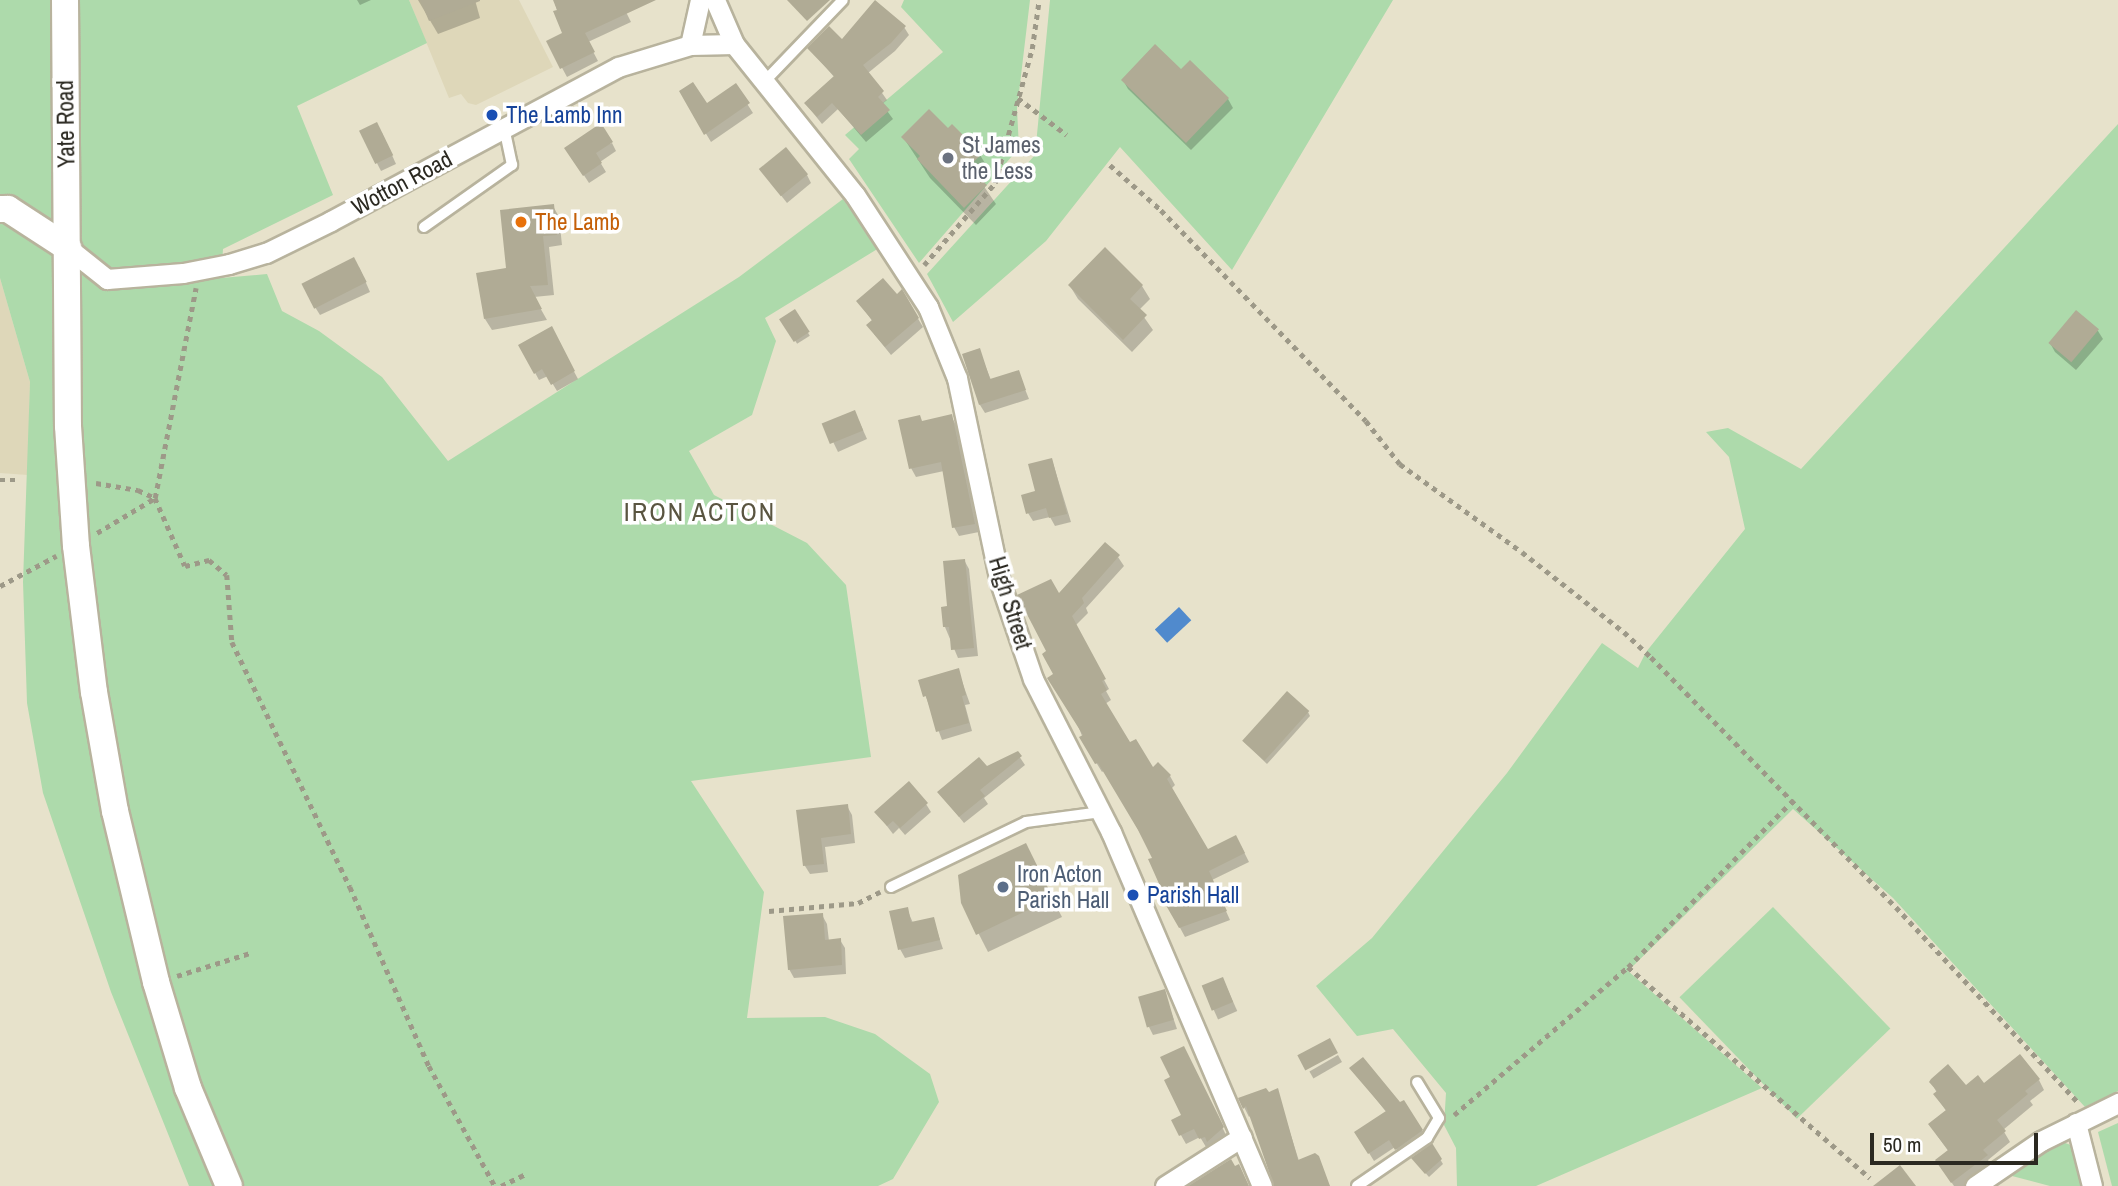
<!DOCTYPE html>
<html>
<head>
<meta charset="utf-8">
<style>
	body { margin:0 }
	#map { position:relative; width:2118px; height:1186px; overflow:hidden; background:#e7e2cb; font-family:"Archivo Narrow",sans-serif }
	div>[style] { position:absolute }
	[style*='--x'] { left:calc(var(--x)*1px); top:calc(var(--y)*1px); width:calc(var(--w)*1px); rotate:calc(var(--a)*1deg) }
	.built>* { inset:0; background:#ded7b9 }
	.green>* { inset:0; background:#addaab; transform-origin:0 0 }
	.water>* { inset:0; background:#508acd; transform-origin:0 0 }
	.shadow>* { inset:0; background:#0003; transform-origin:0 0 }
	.building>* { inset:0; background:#b0ab95; transform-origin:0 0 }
	.path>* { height:4.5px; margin-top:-2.25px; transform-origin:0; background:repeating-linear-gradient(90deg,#9d9988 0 5px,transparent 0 10px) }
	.roads { filter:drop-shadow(2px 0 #b8b39d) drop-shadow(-2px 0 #b8b39d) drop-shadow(0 2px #b8b39d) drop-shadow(0 -2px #b8b39d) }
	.lane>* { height:10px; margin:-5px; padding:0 5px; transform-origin:5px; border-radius:5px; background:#fff }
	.street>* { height:19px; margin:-9.5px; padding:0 9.5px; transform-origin:9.5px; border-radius:9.5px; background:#fff }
	.secondary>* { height:26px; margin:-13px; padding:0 13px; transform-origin:13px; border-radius:13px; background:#fff }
	.dots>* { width:19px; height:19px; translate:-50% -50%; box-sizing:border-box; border:4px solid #fff; border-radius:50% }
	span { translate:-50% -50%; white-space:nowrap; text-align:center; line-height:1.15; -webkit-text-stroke:7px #fff; paint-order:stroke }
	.transit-label { font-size:23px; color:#164399 }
	.left { translate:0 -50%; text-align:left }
	.street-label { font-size:23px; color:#2b2921 }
	.worship-label { font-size:23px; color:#5b616d }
	.food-label { font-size:23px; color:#c56008 }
	.service-label { font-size:23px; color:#4e5e75 }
	.quarter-label { font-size:26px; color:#5a5541; letter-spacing:2px }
	.scale { position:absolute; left:1870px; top:1133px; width:168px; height:32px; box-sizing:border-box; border:4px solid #2b2921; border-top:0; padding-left:9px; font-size:21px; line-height:24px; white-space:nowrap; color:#2b2921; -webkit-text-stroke:5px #fff; paint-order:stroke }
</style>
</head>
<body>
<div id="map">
	<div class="built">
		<div style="clip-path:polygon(409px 0,519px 0,553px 67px,476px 105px,468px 103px,461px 94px,449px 98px)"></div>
		<div style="clip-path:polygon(0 278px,30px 382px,28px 475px,0 473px)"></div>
	</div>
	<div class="green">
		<div style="clip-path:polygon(0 0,409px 0,427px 43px,297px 106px,333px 195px,223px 249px,221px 278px,267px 274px,282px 311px,319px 331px,382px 377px,448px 461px,739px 277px,843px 199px,879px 248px,765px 318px,776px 341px,752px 415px,689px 451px,714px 495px,807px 543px,846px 585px,871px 757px,691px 781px,764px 892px,747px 1018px,825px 1017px,875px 1034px,930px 1074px,939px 1102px,893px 1179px,878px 1186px,189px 1186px,111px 992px,43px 793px,27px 703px,23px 582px,30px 382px,0 278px)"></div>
		<div style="clip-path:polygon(904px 0,1030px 0,1017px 109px,1019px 148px,919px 263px,849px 159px,859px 149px,845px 135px,943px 52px,901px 7px)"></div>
		<div style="clip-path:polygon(1050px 0,1393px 0,1232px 270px,1120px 147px,1046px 241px,953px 322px,927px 274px,1035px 155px)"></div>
		<div style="clip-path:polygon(2118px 124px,2118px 1091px,2085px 1107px,1893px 898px,1793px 809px,1628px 971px,1762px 1088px,1536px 1186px,1457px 1186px,1456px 1148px,1444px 1125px,1446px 1093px,1393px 1029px,1357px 1036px,1316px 986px,1372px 938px,1507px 773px,1602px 643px,1638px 668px,1646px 652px,1745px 529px,1729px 457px,1706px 432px,1728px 428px,1801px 469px)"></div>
		<div style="left:1773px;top:907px;width:169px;height:130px;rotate:46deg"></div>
		<div style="clip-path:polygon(2118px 1123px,2118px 1186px,2112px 1186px,2098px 1132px)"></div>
		<div style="clip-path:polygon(2060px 1141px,2076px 1147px,2083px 1186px,2050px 1186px,2012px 1176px,2010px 1172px)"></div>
	</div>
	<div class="water">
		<div style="left:1179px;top:607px;width:18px;height:33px;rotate:47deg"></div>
	</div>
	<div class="shadow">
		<div style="clip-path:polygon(357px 0,371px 0,360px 5px)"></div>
		<div style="clip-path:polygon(418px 0,475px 0,480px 18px,438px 34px)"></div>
		<div style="clip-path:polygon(554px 0,620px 0,631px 22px,588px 42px,598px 61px,567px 77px,548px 42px,564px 34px)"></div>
		<div style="clip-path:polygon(904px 27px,909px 35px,895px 51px,868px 73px,887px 100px,882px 104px,893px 119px,866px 142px,838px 109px,822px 124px,806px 104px,835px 78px,809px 48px)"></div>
		<div style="clip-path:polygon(1181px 71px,1228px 99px,1233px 108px,1191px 150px,1128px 89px,1123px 80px)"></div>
		<div style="clip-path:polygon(735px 85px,753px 113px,711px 142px,681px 92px,707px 105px)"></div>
		<div style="clip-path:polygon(948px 131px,980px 155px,991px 173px,981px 182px,996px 204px,976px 225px,930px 178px,903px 137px)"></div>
		<div style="clip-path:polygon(361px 132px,382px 133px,396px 164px,381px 171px)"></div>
		<div style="clip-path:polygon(612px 143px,616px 151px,600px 162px,606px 172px,589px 183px,572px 157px)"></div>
		<div style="clip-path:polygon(761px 170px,807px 175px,811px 183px,787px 203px)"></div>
		<div style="clip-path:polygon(553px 206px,559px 217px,562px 245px,549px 247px,554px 295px,534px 297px,547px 320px,492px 330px,485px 319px,508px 269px)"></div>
		<div style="clip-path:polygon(359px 267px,370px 292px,320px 315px,315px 307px)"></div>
		<div style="clip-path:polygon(1070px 286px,1142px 286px,1150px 299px,1139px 310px,1153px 330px,1132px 352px,1078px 299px)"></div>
		<div style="clip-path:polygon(902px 292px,923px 327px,891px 355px,874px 334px,873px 322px,858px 301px,897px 296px)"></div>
		<div style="left:795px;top:312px;width:28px;height:15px;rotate:58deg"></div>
		<div style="clip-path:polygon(2077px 312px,2098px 331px,2103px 339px,2076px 370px,2055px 352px,2050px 343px)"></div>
		<div style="clip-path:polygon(555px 336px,578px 379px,557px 391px,548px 376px,539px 380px,520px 345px)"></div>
		<div style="clip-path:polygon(979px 350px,991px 380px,1018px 372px,1029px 399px,985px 413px,980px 405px)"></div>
		<div style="clip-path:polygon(951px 416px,956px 425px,979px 532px,959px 536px,954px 527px,944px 471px,916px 477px,911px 468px,922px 422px)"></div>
		<div style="clip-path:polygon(859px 421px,867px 439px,838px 452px,825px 425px)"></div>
		<div style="clip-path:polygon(1052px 460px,1071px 522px,1055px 526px,1050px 517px,1033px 521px,1028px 513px)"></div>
		<div style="clip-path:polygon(1118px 557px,1124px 566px,1086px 608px,1088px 613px,1075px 626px,1109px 689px,1106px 691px,1111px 700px,1105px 704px,1129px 745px,1153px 770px,1158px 764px,1170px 776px,1175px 785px,1171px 789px,1207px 851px,1241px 846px,1249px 862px,1212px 880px,1230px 920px,1185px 937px,1159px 889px,1163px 887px,1154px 858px,1105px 770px,1102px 772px,1086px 746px,1049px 652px,1059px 596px)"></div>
		<div style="clip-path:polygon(964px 560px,969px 569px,978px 656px,958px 658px,945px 627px)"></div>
		<div style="clip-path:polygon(958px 670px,970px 704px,965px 705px,972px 731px,942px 740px,920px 681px)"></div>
		<div style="clip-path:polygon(1308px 712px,1310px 716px,1267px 764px,1244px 742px)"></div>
		<div style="clip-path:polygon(1017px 753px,1025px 765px,984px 798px,988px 804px,964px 823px,939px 792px)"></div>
		<div style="clip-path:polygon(926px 804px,931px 812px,905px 835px,899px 828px,893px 834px,877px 813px)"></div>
		<div style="clip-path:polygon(847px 806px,852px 815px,855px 843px,825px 847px,828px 872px,810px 874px,805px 866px,798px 812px)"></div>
		<div style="clip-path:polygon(1025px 845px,1062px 917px,988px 952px,963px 903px)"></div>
		<div style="clip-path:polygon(907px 909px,913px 923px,933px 919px,943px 949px,905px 958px,900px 949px)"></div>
		<div style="clip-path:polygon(822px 915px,827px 924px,829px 941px,840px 940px,845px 948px,846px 974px,794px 978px,789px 969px)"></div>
		<div style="left:1223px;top:979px;width:35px;height:21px;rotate:66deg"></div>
		<div style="clip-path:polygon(1164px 991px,1177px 1029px,1153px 1035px,1149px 1027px)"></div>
		<div style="clip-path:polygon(1186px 1054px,1227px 1137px,1214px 1149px,1211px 1144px,1206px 1147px,1200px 1137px,1186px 1144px,1173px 1121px,1184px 1116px,1172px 1078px)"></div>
		<div style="left:1338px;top:1055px;width:8px;height:33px;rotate:60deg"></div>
		<div style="clip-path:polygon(1352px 1069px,1422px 1131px,1427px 1139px,1402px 1158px,1395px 1147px,1374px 1161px,1356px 1132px,1387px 1113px)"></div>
		<div style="clip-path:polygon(2039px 1080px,2044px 1090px,2030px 1101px,2033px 1105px,2003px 1130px,2010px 1142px,1988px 1160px,1992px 1166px,1966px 1186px,1954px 1186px,1943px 1170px,1949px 1152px,1936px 1134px,1947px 1112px,1935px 1095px,1937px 1093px,1931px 1082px,1966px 1088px)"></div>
		<div style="clip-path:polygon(1277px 1091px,1299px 1161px,1330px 1186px,1274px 1186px,1251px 1115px,1249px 1117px,1240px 1099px)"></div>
		<div style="clip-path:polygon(1432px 1146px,1443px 1164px,1429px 1177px,1416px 1162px)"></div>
	</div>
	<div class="building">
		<div style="clip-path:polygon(420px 0,480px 0,480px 1px,429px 21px)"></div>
		<div style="clip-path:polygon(553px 0,656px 0,585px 33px,595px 52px,560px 69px,546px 41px,562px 33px,553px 11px,557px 10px)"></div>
		<div style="clip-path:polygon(787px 0,830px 0,807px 21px)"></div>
		<div style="clip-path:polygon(875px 0,906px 26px,891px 43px,863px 65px,884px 91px,878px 97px,890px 110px,861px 135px,832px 103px,817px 117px,804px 103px,834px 76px,807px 48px,829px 26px,842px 39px)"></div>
		<div style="clip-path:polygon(1155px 44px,1181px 69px,1190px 60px,1229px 98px,1186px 143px,1121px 80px)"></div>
		<div style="clip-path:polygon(693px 82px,707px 103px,736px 83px,750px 103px,704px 135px,679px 91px)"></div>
		<div style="clip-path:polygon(929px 109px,948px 128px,952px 124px,982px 154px,968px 167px,987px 185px,964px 208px,917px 159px,920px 156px,901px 137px)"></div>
		<div style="left:377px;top:122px;width:37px;height:20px;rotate:64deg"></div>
		<div style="clip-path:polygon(601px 123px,613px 142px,596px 153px,602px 163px,583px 176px,564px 148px)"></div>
		<div style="left:786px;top:147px;width:35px;height:35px;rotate:51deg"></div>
		<div style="clip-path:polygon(554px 204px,557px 235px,543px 236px,548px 285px,530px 286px,542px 309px,484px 319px,476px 273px,506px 268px,500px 210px)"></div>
		<div style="clip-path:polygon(1105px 247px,1143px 285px,1130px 299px,1147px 315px,1123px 340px,1068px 285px)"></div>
		<div style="left:354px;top:257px;width:28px;height:59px;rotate:63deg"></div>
		<div style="clip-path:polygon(883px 278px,897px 294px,902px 289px,919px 318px,885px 347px,866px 325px,872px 320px,856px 301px)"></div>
		<div style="left:795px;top:309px;width:27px;height:19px;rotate:57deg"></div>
		<div style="left:2076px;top:310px;width:30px;height:43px;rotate:40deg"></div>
		<div style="clip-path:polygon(552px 326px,575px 371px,551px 385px,542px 369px,534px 374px,518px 345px)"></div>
		<div style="clip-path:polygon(980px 348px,990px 379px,1019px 370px,1026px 390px,979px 405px,962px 354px)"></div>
		<div style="left:855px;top:410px;width:22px;height:36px;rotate:68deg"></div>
		<div style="clip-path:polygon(952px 414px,975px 524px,952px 528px,941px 462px,909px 469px,898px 420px,920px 415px,922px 421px)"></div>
		<div style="clip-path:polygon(1052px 458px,1067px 514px,1049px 518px,1046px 508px,1026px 514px,1021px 495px,1035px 491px,1028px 464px)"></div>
		<div style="clip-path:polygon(1105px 542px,1120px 555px,1082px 598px,1084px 603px,1072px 616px,1106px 679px,1102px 681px,1107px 690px,1101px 694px,1130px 742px,1136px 739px,1153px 767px,1158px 762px,1171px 775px,1167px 779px,1208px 849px,1236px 835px,1245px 853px,1209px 871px,1227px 911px,1179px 928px,1156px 888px,1160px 886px,1148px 859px,1152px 858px,1138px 830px,1098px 763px,1095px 764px,1079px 737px,1083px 735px,1047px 678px,1053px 674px,1042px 654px,1046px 651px,1017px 595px,1051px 579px,1059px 593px)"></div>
		<div style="clip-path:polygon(965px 559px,974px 648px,951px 650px,949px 627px,943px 627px,941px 607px,947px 606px,943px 561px)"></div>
		<div style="clip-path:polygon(959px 668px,966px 695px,962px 696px,969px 723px,936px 732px,926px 696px,923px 697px,918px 680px)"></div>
		<div style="left:1287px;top:691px;width:30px;height:67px;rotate:42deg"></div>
		<div style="clip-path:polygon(1018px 751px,1022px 756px,980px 790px,985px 796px,959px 817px,937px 792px,979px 757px,987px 766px)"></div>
		<div style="clip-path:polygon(909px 781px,928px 803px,900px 828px,893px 821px,887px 826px,874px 812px)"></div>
		<div style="clip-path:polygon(848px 804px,851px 834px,821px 838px,824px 864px,803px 866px,796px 810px)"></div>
		<div style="clip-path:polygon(1026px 843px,1053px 898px,976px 935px,961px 903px,958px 875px)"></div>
		<div style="clip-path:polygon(908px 907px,911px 922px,934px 917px,940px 940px,898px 950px,889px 911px)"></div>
		<div style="clip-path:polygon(823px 913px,825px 940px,841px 938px,842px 965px,788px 970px,783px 916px)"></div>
		<div style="left:1223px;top:977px;width:27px;height:23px;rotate:68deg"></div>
		<div style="left:1165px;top:989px;width:32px;height:28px;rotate:74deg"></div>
		<div style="left:1330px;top:1038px;width:17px;height:37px;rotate:62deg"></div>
		<div style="clip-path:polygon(1184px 1046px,1224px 1127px,1207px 1142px,1205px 1137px,1199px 1139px,1194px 1129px,1179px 1136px,1171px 1120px,1181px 1115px,1164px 1080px,1170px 1077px,1160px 1057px)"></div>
		<div style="clip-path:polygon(2020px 1054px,2040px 1079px,2025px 1091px,2028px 1094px,1997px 1120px,2006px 1131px,1983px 1150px,1988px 1155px,1951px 1183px,1935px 1160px,1948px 1150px,1928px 1124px,1946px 1110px,1933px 1094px,1937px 1091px,1929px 1082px,1931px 1079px,1948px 1064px,1966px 1085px,1978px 1075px,1984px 1083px)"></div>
		<div style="clip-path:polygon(1363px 1057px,1400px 1102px,1404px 1100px,1423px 1130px,1395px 1150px,1389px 1140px,1368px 1154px,1354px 1132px,1386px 1111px,1349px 1068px)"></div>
		<div style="clip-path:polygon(1266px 1088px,1269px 1092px,1278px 1088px,1298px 1160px,1315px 1153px,1319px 1156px,1330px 1186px,1274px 1186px,1246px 1106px,1243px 1109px,1238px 1098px)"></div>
		<div style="clip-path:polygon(1432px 1143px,1442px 1159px,1425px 1174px,1411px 1158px)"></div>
		<div style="clip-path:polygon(1231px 1159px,1235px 1166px,1239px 1164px,1249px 1186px,1188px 1186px)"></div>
		<div style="clip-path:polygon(1900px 1165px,1916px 1186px,1873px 1186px)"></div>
	</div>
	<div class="path">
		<div style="--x:1018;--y:98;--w:61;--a:37.1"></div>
		<div style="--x:1110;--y:165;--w:68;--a:41.4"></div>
		<div style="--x:1161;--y:210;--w:294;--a:45.8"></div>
		<div style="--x:1366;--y:421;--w:55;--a:51.7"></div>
		<div style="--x:1400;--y:464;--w:150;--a:35.8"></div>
		<div style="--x:1522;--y:552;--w:130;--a:38.1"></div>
		<div style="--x:1624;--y:632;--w:37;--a:43"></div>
		<div style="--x:1651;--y:657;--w:350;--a:45.6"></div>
		<div style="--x:1896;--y:907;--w:267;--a:47"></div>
		<div style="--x:924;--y:265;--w:108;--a:-49.1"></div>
		<div style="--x:995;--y:183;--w:139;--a:-74.6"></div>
		<div style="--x:1032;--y:49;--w:49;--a:-81.9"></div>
		<div style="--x:0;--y:480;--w:15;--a:0"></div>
		<div style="--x:96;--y:483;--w:43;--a:9.5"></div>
		<div style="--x:138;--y:490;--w:19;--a:25"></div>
		<div style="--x:155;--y:498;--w:74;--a:66.2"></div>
		<div style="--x:185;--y:566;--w:25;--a:-14"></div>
		<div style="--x:209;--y:560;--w:23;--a:40"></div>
		<div style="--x:227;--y:575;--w:67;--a:85.7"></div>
		<div style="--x:232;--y:642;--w:272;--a:64.3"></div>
		<div style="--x:350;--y:887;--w:196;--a:66.2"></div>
		<div style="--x:429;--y:1066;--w:137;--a:61.2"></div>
		<div style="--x:97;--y:533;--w:68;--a:-31.1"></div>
		<div style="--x:155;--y:498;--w:214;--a:-79"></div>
		<div style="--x:0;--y:586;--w:64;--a:-28.2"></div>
		<div style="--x:769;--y:911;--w:89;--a:-5.1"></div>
		<div style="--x:858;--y:903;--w:25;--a:-27"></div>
		<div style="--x:1628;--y:967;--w:235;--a:-45.3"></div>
		<div style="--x:177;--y:976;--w:77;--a:-17.5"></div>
		<div style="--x:1454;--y:1115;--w:228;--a:-40.4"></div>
		<div style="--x:1628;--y:967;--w:321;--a:41.1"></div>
		<div style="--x:501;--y:1186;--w:28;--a:-26"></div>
	</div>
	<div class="roads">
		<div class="lane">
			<div style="--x:765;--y:81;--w:112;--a:-46.1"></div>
			<div style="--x:424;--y:227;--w:108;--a:-35.2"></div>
			<div style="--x:512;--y:165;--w:38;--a:-102"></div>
			<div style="--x:891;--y:887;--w:150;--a:-25.7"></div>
			<div style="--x:1026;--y:822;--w:76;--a:-7.6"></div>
			<div style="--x:1357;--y:1186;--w:85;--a:-34.4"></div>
			<div style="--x:1427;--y:1138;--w:23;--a:-59"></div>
			<div style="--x:1439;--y:1118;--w:42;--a:-121.4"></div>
		</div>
		<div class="street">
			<div style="--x:715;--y:0;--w:48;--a:66.6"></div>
			<div style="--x:734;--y:44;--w:193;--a:51.3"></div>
			<div style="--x:855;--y:195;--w:134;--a:56.9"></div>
			<div style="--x:928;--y:307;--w:77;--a:67.8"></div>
			<div style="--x:957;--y:378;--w:208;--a:78.1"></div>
			<div style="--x:1000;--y:582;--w:102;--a:71.2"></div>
			<div style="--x:1033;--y:679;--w:172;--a:63"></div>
			<div style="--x:1111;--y:832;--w:385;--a:66.9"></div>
			<div style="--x:690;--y:45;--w:46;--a:-77.5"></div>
			<div style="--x:68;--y:248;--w:50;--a:38.5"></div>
			<div style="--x:107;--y:279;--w:76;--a:-4.5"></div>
			<div style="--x:183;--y:273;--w:47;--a:-11.1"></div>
			<div style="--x:229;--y:264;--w:39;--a:-17"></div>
			<div style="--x:266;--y:253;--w:72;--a:-26.2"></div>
			<div style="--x:331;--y:221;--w:326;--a:-28.2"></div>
			<div style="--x:618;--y:67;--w:75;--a:-17"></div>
			<div style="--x:690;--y:45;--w:44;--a:-1.3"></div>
			<div style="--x:2076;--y:1123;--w:65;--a:75.7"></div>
			<div style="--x:1165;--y:1186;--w:91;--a:-32.5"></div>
			<div style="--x:1975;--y:1186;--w:80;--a:-34.3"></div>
			<div style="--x:2041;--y:1141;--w:86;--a:-26.3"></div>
		</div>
		<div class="secondary">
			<div style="--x:65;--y:0;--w:426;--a:89.6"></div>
			<div style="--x:68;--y:426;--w:120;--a:86.2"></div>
			<div style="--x:76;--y:546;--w:147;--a:83"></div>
			<div style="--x:94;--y:692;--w:121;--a:80"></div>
			<div style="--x:115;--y:811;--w:176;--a:76.5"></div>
			<div style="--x:156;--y:982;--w:111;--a:73.2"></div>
			<div style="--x:188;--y:1088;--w:106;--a:67.3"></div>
			<div style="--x:0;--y:209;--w:8;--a:0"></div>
			<div style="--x:8;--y:209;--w:72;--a:33"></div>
		</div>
	</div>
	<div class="dots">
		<div style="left:492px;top:115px;background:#1a4fb4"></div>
		<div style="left:948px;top:158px;background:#6b7280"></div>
		<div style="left:521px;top:222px;background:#e8710a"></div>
		<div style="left:1003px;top:887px;background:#5c6f8a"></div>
		<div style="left:1133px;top:895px;background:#1a4fb4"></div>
	</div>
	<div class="transit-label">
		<span class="left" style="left:506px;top:115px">The Lamb Inn</span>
		<span class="left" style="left:1147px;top:895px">Parish Hall</span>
	</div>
	<div class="street-label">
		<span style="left:66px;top:124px;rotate:-91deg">Yate Road</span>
		<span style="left:402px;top:183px;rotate:-28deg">Wotton Road</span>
		<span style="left:1010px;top:603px;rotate:73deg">High Street</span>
	</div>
	<div class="worship-label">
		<span class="left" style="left:962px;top:158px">St James<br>the Less</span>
	</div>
	<div class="food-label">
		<span class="left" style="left:535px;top:222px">The Lamb</span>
	</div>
	<div class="service-label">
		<span class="left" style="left:1017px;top:887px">Iron Acton<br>Parish Hall</span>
	</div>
	<div class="quarter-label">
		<span style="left:700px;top:512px">IRON ACTON</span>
	</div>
	<div class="scale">50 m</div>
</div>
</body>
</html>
